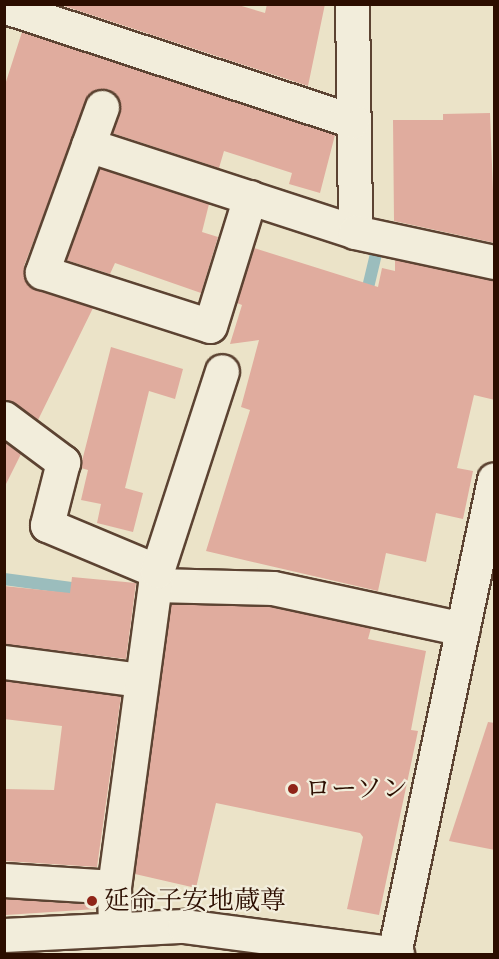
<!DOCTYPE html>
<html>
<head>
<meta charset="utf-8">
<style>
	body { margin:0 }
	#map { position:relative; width:499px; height:959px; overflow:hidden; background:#ebe3c8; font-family:Cardo,"Noto Serif JP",serif }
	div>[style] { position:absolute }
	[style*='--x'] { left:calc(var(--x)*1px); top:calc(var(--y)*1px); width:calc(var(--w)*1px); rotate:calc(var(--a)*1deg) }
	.stream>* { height:12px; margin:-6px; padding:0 6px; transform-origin:6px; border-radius:6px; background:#9bbdbd }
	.building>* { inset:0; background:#e0ac9e }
	.roads { filter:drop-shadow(2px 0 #5c4332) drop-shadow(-2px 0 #5c4332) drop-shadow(0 2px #5c4332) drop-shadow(0 -2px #5c4332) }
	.minor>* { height:33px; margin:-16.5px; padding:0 16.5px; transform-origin:16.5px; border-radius:16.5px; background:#f2eddb }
	.dots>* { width:16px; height:16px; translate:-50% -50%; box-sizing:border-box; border:3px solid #f2eddb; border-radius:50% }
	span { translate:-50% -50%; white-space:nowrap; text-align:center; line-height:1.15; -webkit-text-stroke:4.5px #f2eddb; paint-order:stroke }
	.poi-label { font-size:26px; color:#2c0e00 }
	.left { translate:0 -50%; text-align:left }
	.frame { position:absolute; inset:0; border:6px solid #2c0e00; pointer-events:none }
</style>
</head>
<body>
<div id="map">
	<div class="stream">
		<div style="--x:365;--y:300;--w:47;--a:-76.6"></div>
		<div style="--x:4;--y:579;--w:83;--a:7.6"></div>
	</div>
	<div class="building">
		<div style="clip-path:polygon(58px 4px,235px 4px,265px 13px,267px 4px,325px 4px,308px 86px)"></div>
		<div style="clip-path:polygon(22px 32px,335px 135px,320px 193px,289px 184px,292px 173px,224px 151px,219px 168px,112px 133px,120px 113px,117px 95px,108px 89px,90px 93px,24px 266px,28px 284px,36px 290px,93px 308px,38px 420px,4px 400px,4px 88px)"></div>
		<div style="clip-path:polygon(490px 113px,495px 243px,394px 221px,393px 120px,443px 120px,443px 114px)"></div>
		<div style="clip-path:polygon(100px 168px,209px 204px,202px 232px,218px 237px,201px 293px,115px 263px,110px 274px,66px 260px)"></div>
		<div style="clip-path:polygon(254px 248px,378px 287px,382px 268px,395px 271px,395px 260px,495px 280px,495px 400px,474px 395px,457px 468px,473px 471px,463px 519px,436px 513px,426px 562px,386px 553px,378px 591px,206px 551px,250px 410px,241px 407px,259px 340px,230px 344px,242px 305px,237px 303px)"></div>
		<div style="clip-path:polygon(111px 347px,183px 369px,175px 399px,149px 391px,125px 488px,143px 493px,133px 532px,97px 523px,101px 504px,81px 500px,88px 470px,81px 468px,81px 465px)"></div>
		<div style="clip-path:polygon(4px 442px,21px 454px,4px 488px)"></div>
		<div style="clip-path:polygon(72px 577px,136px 583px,126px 659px,4px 644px,4px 586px,70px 593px)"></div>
		<div style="clip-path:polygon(171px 604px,271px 607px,371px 628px,368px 639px,426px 651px,411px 730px,418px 731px,379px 915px,347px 909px,363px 837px,360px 833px,216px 803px,196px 888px,135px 874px)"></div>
		<div style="clip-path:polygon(4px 681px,121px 696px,97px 867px,5px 861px,4px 789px,54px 790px,62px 726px,4px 719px)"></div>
		<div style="clip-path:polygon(488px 722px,495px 723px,495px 850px,449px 841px)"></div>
		<div style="clip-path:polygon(6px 899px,96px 905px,96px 909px,6px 915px)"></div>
	</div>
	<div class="roads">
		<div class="minor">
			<div style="--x:352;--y:4;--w:228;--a:89.2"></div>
			<div style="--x:6;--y:7;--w:365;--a:18.2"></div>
			<div style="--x:102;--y:107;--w:176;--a:110"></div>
			<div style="--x:42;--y:272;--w:176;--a:17.8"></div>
			<div style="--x:210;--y:326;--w:135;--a:-72.8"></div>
			<div style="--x:88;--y:145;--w:281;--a:18"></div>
			<div style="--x:355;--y:232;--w:142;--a:12.2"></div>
			<div style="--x:4;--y:418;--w:74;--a:36.7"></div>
			<div style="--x:63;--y:462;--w:65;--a:104.3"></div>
			<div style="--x:47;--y:525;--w:119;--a:22.7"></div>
			<div style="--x:155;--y:585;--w:118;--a:1.5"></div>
			<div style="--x:273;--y:588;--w:194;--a:12.2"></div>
			<div style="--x:4;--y:662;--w:137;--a:7.5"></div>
			<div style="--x:4;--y:880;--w:110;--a:3.6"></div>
			<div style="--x:115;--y:928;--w:41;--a:-91.4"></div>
			<div style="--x:114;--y:887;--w:319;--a:-82.3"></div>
			<div style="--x:157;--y:571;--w:210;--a:-72"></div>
			<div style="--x:4;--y:935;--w:180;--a:-2.9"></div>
			<div style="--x:184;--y:926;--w:215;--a:7.5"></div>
			<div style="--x:394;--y:954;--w:485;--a:-78.1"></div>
		</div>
	</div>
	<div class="dots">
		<div style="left:293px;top:789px;background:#8f2418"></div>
		<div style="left:92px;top:901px;background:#8f2418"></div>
	</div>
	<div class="poi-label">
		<span class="left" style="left:305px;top:789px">ローソン</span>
		<span class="left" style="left:104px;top:901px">延命子安地蔵尊</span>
	</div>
	<div class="frame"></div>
</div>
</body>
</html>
